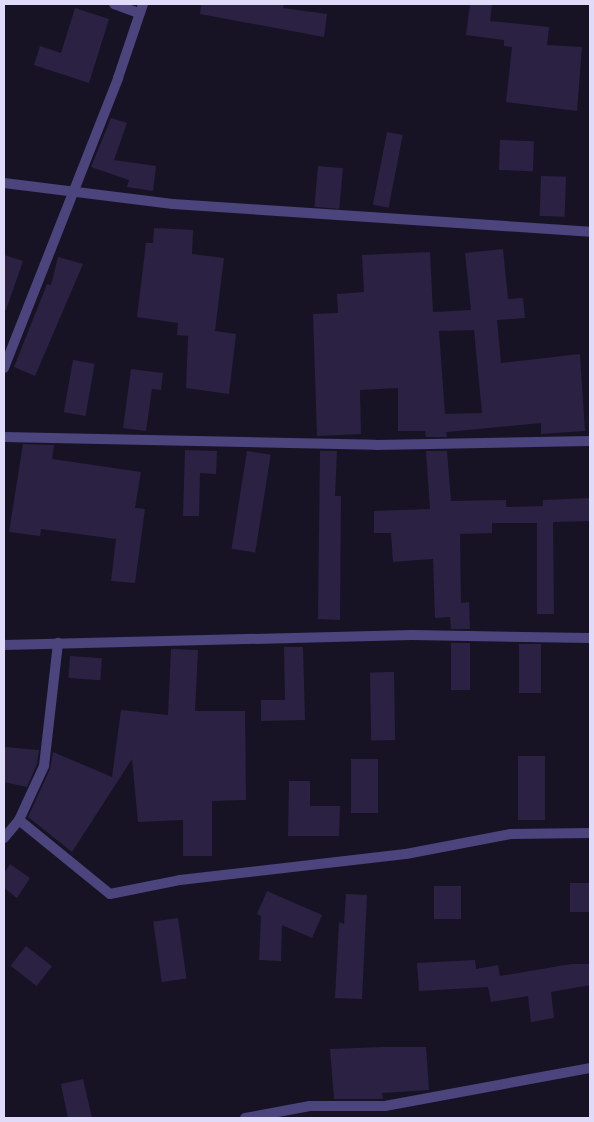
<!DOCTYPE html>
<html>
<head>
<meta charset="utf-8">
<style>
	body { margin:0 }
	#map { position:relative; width:594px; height:1122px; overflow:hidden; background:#171325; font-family:"PT Sans",sans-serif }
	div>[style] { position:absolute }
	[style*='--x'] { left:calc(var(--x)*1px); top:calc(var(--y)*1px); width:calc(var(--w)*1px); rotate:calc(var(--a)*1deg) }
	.building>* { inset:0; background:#2b2143; transform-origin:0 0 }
	.street>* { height:10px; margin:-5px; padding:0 5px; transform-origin:5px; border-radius:5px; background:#4b447d }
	span { translate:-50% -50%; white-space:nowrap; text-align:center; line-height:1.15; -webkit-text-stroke:5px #171325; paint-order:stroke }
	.frame { position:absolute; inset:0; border:5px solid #e1dbfa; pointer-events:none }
</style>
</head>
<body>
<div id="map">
	<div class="building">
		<div style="clip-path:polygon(201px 4px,284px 4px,283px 8px,327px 14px,324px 37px,200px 14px)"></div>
		<div style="clip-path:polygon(470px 4px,492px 4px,490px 21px,549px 27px,547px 45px,582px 47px,577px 111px,506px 102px,512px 47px,504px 46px,504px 40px,466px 35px)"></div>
		<div style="clip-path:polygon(75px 8px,109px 19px,89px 83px,34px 65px,40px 46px,61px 53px)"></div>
		<div style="clip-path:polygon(111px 118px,127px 123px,114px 160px,156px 166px,153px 191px,127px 187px,129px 180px,91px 167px)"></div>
		<div style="left:387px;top:132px;width:16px;height:74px;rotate:11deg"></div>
		<div style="left:500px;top:140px;width:34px;height:30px;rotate:2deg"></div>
		<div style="left:318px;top:166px;width:25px;height:41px;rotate:5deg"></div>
		<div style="left:541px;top:176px;width:25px;height:40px;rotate:2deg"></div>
		<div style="clip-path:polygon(154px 228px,193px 230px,192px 254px,224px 258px,215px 331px,236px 334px,229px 394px,186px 388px,188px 336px,177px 335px,178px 323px,137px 317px,146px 243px,153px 243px)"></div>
		<div style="clip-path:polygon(evenodd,503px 249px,508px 299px,523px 298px,525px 318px,497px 320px,501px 363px,580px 354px,585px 431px,541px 434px,541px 423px,446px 432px,447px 437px,426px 437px,425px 431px,398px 431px,398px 388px,360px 390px,361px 434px,317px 436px,313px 314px,338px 313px,337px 294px,364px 292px,362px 255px,430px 252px,433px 312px,471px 310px,465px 253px,503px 249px,474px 330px,482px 413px,445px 414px,439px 331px,474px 330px)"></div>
		<div style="clip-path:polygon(4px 255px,23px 261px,6px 310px,4px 310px)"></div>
		<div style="clip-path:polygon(58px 257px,83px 264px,35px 376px,14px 367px,47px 284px,51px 285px)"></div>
		<div style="left:73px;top:360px;width:22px;height:53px;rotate:10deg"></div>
		<div style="clip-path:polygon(131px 369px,163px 373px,161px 390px,152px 389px,146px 431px,123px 428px)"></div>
		<div style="clip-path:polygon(23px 444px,54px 445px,52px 459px,141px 472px,135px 508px,145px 509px,135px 583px,111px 581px,116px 539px,41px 529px,40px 536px,9px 532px)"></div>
		<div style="clip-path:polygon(185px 450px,217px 451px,216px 474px,200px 473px,199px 516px,183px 516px)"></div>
		<div style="left:247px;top:451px;width:24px;height:99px;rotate:9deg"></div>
		<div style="clip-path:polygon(320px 451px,337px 451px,335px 496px,341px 496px,340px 620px,318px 619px)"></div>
		<div style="clip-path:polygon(426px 451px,447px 451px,451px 501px,506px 500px,506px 507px,543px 506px,543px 500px,590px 498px,590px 521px,553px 522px,554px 614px,537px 614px,537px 523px,492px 523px,492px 533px,460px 534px,461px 603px,469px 602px,470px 629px,451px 629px,450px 617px,435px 618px,433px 559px,393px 562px,391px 533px,374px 533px,374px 511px,430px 509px)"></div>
		<div style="left:451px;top:643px;width:19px;height:47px"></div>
		<div style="left:519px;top:644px;width:22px;height:49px"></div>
		<div style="clip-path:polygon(284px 647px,303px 647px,305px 720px,261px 721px,261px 700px,285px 700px)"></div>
		<div style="clip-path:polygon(171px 649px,198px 650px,195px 711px,245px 711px,246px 800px,212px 801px,212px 856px,183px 856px,183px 820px,138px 822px,132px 759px,72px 852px,28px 817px,50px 769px,53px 752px,112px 777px,121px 710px,168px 715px)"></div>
		<div style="left:70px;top:656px;width:32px;height:22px;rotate:4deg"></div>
		<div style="left:394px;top:672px;width:68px;height:24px;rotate:89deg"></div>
		<div style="clip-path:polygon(5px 747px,39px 750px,37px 764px,27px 787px,4px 782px)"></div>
		<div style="left:518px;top:756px;width:27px;height:64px"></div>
		<div style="left:351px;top:759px;width:27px;height:54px"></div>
		<div style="clip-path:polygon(289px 781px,310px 781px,310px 806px,340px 806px,339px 836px,288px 836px)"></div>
		<div style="clip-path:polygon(10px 864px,30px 878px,17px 898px,4px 888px,4px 873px)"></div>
		<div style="left:590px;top:883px;width:29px;height:20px;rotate:90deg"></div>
		<div style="left:434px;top:886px;width:27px;height:33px"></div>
		<div style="clip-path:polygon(267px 891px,322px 915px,312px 938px,282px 925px,281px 961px,259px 960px,261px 916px,257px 914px)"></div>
		<div style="clip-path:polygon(346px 894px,367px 895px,362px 999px,335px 998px,339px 922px,344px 924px)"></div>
		<div style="left:178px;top:918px;width:61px;height:25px;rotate:82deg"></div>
		<div style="left:26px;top:946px;width:33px;height:25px;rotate:38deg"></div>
		<div style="clip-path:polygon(475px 960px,476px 969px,498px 965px,500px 976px,571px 964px,590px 964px,590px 985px,551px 992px,554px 1018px,531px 1022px,528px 996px,491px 1002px,488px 987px,419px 991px,417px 963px)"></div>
		<div style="clip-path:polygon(382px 1047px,426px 1047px,429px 1090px,382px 1093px,383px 1099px,334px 1099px,330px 1049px)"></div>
		<div style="clip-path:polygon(83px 1079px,92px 1118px,68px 1118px,61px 1084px)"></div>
	</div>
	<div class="street">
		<div style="--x:114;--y:4;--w:27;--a:20"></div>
		<div style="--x:4;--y:183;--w:170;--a:7.1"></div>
		<div style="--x:173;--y:204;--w:418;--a:3.8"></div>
		<div style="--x:4;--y:368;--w:312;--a:-68.5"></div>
		<div style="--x:118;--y:78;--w:78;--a:-71.3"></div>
		<div style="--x:4;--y:437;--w:372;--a:1.2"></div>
		<div style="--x:376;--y:445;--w:214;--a:-1.1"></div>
		<div style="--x:4;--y:645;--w:408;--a:-1.4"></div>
		<div style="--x:412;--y:635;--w:178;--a:1"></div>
		<div style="--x:19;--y:820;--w:117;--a:39.1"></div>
		<div style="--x:110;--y:894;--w:71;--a:-11.3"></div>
		<div style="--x:180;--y:880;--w:227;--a:-6.6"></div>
		<div style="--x:406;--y:854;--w:107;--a:-10.8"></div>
		<div style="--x:511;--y:834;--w:79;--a:-0.7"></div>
		<div style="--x:4;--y:838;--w:23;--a:-50"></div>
		<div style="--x:19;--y:820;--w:60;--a:-65.2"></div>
		<div style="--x:44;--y:766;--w:124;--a:-83.5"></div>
		<div style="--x:245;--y:1118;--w:66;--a:-10.5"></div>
		<div style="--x:310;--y:1106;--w:75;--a:0"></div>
		<div style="--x:385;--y:1106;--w:208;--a:-10.5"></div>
	</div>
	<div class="frame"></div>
</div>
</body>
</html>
